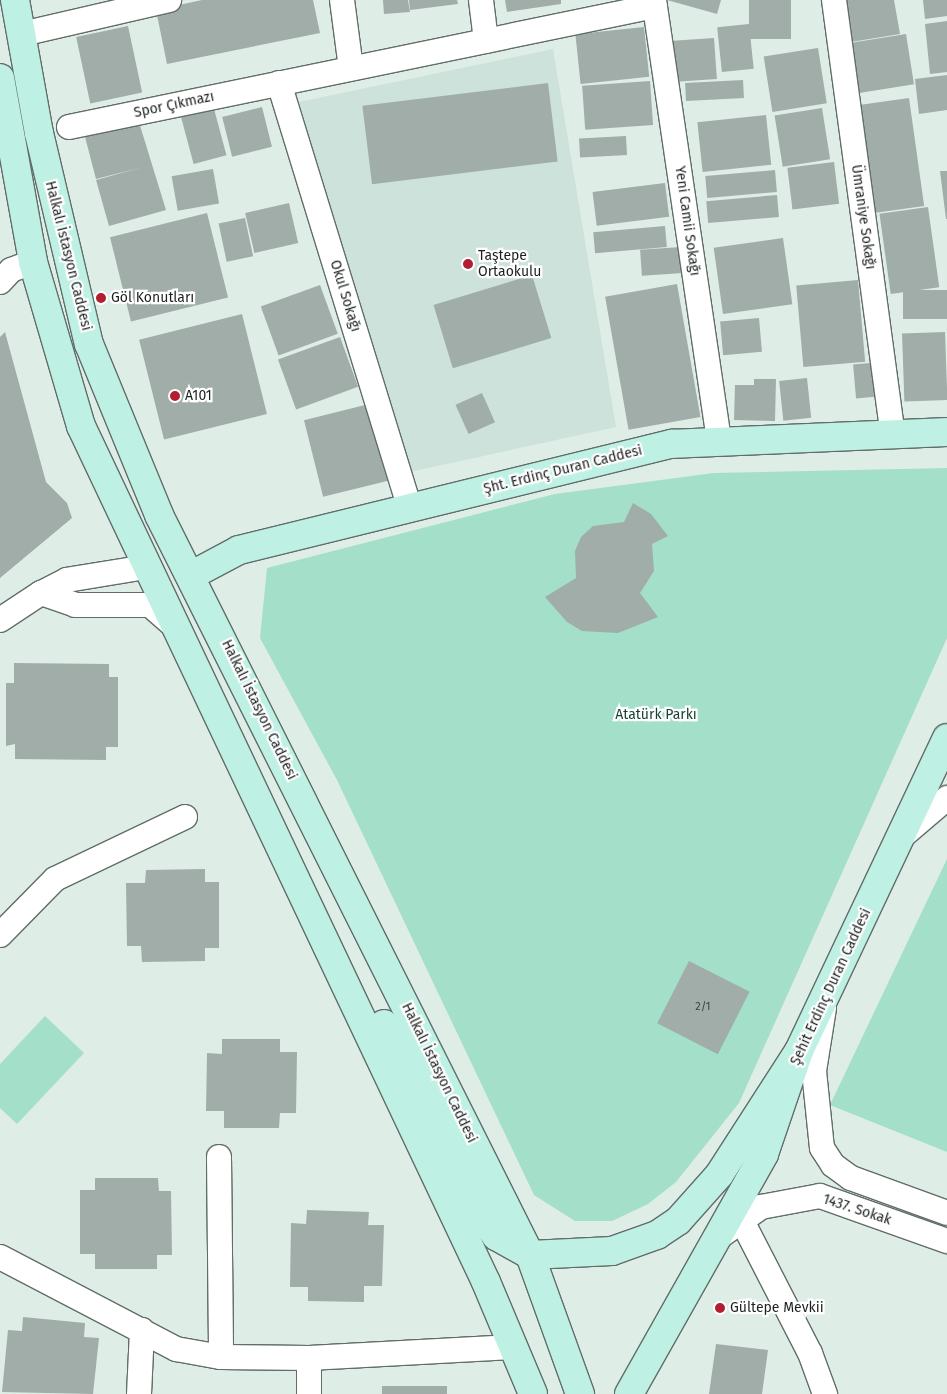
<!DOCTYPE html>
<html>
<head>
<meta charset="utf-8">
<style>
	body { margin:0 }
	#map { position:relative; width:947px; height:1394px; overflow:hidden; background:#dfede7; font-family:"Fira Sans",sans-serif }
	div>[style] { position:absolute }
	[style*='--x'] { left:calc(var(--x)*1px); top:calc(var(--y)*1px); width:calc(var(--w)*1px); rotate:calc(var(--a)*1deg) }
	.built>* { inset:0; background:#cce2da }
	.green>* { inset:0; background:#a3dfc9 }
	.building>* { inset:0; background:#a0ada8; transform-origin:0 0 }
	.roads { filter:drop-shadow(1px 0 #616d69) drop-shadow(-1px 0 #616d69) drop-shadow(0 1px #616d69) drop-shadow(0 -1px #616d69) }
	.street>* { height:24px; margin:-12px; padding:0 12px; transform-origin:12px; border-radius:12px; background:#fff }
	.secondary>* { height:28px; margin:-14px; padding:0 14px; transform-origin:14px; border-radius:14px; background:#bef1e4 }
	.dots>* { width:14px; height:14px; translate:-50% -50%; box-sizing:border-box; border:2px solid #fff; border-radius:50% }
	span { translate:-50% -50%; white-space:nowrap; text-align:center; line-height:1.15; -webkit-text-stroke:4.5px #fff; paint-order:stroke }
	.number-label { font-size:11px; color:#3d4441 }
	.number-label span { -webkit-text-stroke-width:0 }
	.street-label { font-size:14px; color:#1c211f }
	.poi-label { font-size:14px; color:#1c211f }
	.left { translate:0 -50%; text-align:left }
	.park-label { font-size:14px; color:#194336 }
</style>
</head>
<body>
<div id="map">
	<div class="built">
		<div style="clip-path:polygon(553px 49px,616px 427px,410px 472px,299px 102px)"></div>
	</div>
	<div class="green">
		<div style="clip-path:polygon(947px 468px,947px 638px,739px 1103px,676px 1182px,648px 1204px,612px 1221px,575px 1221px,534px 1195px,337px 780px,260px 638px,267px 568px,555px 494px,714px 473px)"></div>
		<div style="clip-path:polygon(947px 859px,947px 1152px,830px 1105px)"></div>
		<div style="clip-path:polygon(45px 1016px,84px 1053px,17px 1124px,0 1108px,0 1064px)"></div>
	</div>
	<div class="building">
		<div style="clip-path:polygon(202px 0,313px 0,320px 33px,167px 64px,156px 10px)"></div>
		<div style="clip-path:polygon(383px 0,408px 0,410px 12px,384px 14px)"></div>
		<div style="clip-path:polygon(409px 0,457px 0,458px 4px,410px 10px)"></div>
		<div style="clip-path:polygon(505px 0,561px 0,561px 4px,507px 12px)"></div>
		<div style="clip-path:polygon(667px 0,721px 0,717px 14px)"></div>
		<div style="left:749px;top:0;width:42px;height:39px"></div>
		<div style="clip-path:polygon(844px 0,894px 0,900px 34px,851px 42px)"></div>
		<div style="clip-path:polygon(923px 0,947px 0,947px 16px,925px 19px)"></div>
		<div style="clip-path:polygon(947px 21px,947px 72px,930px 74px,925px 24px)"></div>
		<div style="left:749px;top:24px;width:45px;height:32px;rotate:84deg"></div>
		<div style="left:128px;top:26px;width:68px;height:53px;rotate:78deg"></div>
		<div style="left:644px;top:27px;width:50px;height:69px;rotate:84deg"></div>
		<div style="left:906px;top:34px;width:51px;height:57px;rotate:81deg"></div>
		<div style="left:714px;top:38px;width:41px;height:41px;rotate:86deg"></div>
		<div style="left:818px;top:48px;width:56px;height:55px;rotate:81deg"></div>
		<div style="clip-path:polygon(947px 75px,947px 110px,919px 114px,915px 79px)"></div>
		<div style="left:743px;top:80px;width:18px;height:58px;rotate:87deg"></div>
		<div style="left:650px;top:81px;width:44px;height:68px;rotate:86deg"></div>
		<div style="left:548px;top:83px;width:79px;height:187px;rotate:83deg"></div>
		<div style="left:909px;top:98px;width:109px;height:54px;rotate:82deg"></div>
		<div style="left:213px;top:105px;width:52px;height:34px;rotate:75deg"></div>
		<div style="left:262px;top:107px;width:41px;height:41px;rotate:76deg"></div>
		<div style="left:822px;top:108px;width:52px;height:48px;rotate:81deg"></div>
		<div style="left:766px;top:115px;width:50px;height:69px;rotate:84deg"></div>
		<div style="clip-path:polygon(138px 119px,166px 210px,109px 226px,96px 180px,143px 167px,96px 179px,84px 133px)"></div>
		<div style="left:626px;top:136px;width:19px;height:47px;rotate:87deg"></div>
		<div style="left:834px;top:162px;width:42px;height:47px;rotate:83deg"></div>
		<div style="left:213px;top:169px;width:35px;height:42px;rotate:80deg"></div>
		<div style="left:775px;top:170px;width:22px;height:70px;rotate:85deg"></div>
		<div style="clip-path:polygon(940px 171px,947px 171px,947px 219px,946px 219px)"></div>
		<div style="left:665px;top:183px;width:34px;height:73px;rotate:83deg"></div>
		<div style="left:777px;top:195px;width:22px;height:71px;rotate:85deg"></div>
		<div style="left:289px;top:203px;width:41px;height:45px;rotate:77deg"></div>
		<div style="left:928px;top:207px;width:81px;height:49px;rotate:82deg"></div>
		<div style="left:207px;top:213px;width:87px;height:100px;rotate:76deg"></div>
		<div style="left:245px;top:218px;width:39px;height:27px;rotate:78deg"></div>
		<div style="left:665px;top:226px;width:21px;height:72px;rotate:85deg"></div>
		<div style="left:783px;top:238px;width:67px;height:70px;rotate:82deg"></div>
		<div style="left:681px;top:247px;width:26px;height:41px;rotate:86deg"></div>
		<div style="left:532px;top:275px;width:66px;height:103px;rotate:73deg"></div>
		<div style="left:858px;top:280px;width:82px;height:62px;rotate:85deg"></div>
		<div style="left:677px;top:284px;width:135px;height:73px;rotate:80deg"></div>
		<div style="left:320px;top:285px;width:52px;height:63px;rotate:70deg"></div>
		<div style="left:947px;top:290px;width:29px;height:44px;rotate:90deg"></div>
		<div style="left:242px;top:314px;width:103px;height:106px;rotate:76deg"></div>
		<div style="left:759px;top:318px;width:34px;height:39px;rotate:85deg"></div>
		<div style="clip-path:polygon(5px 332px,46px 482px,67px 503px,72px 518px,0 578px,0 337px)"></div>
		<div style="left:945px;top:332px;width:68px;height:43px;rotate:88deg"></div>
		<div style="left:340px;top:337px;width:53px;height:66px;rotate:70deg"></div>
		<div style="left:882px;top:362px;width:34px;height:29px;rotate:85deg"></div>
		<div style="left:807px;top:378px;width:40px;height:28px;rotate:84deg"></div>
		<div style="clip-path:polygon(754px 379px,776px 379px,775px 421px,734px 420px,735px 385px,754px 385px)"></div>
		<div style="left:482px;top:393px;width:32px;height:29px;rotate:66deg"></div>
		<div style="left:369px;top:404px;width:79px;height:67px;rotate:76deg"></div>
		<div style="clip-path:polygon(633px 503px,651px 514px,668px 536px,652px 544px,654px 571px,640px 593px,658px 617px,618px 633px,582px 631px,567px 622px,545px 597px,576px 578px,575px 551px,581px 537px,593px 526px,624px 522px)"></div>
		<div style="clip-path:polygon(14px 663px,109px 664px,109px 677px,118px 677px,118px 747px,106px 747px,106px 760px,15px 759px,15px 744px,6px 746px,6px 683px,14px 683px)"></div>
		<div style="clip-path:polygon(205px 869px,205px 882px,219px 882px,219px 948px,205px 948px,205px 961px,142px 962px,141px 946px,127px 946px,126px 883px,145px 883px,146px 870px)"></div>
		<div style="left:689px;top:961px;width:68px;height:70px;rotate:27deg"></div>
		<div style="clip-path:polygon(222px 1039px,280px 1039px,280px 1052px,297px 1052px,296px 1113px,280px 1113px,279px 1128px,224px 1128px,224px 1111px,206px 1111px,207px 1053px,222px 1054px)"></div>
		<div style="clip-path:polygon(95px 1178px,158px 1178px,159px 1191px,171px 1191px,172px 1255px,157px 1255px,157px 1269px,95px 1269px,95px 1254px,80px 1254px,80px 1190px,95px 1190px)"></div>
		<div style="clip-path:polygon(307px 1210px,369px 1212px,368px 1225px,384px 1225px,382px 1286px,364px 1286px,364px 1302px,308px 1301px,308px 1287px,290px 1287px,291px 1223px,306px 1224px)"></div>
		<div style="clip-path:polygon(23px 1317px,85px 1323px,84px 1337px,99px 1338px,93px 1394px,2px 1392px,8px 1330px,22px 1331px)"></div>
		<div style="clip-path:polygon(716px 1344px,768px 1350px,762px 1394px,709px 1394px)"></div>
		<div style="left:447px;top:1386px;width:8px;height:65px;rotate:90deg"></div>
	</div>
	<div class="roads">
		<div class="street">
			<div style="--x:342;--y:0;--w:69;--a:82.5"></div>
			<div style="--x:481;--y:0;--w:41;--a:83"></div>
			<div style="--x:654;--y:0;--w:446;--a:81.6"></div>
			<div style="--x:834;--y:0;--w:438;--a:82.3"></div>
			<div style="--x:22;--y:34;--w:151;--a:-13"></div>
			<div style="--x:279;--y:83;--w:446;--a:72.9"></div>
			<div style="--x:69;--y:127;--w:598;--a:-11.67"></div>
			<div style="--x:0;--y:282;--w:16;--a:-47"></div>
			<div style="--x:11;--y:270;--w:23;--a:-20"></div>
			<div style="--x:146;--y:567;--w:80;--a:170.7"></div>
			<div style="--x:67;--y:580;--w:29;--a:153"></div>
			<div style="--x:41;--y:593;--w:36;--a:19"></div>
			<div style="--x:75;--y:605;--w:75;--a:0"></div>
			<div style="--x:150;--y:605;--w:32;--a:41"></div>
			<div style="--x:0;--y:620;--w:49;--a:-33.4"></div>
			<div style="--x:900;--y:838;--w:62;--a:-40.4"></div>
			<div style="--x:0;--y:935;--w:78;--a:-45.5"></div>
			<div style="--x:55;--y:879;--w:144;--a:-25.5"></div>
			<div style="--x:824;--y:1008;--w:64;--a:99"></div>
			<div style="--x:814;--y:1071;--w:77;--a:84.1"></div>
			<div style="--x:822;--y:1148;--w:20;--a:57"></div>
			<div style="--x:833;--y:1165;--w:22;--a:36"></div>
			<div style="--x:851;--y:1178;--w:102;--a:20"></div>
			<div style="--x:219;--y:1157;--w:200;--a:89.4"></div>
			<div style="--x:741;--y:1219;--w:151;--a:62.8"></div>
			<div style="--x:810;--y:1353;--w:44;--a:69.9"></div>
			<div style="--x:719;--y:1237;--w:52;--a:-35.5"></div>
			<div style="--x:761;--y:1207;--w:60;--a:-10.6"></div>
			<div style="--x:820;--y:1196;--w:135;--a:19.5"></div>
			<div style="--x:0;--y:1257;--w:199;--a:27.6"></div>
			<div style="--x:176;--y:1349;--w:46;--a:10.1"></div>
			<div style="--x:221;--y:1357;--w:88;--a:0.7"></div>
			<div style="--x:309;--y:1358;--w:204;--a:-3.1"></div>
			<div style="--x:309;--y:1358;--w:36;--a:90"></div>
			<div style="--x:139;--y:1394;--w:64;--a:-87.3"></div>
		</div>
		<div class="secondary">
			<div style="--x:15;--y:0;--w:135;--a:79.8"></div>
			<div style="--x:39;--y:133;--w:217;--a:76.7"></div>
			<div style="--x:89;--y:344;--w:185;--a:67.7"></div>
			<div style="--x:159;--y:515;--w:828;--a:63.37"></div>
			<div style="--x:530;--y:1255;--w:148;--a:70.2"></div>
			<div style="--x:0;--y:78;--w:187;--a:79.8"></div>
			<div style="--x:33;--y:262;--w:171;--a:73.7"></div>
			<div style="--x:81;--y:426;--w:947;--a:64.68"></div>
			<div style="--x:486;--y:1282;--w:121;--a:67.2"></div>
			<div style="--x:192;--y:575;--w:53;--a:-28"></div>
			<div style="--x:239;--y:550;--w:446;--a:-13.8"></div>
			<div style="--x:672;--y:444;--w:275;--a:-2.5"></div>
			<div style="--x:384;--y:1024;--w:209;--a:63.3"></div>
			<div style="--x:478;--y:1211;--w:31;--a:54"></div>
			<div style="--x:496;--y:1236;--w:39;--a:29"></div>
			<div style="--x:530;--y:1255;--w:82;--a:-2.8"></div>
			<div style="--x:612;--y:1251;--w:48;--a:-19.6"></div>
			<div style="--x:657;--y:1235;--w:25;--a:-34"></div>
			<div style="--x:678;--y:1221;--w:62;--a:-48.3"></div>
			<div style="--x:719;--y:1175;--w:148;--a:-57.2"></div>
			<div style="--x:629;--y:1394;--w:275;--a:-60.6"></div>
			<div style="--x:764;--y:1154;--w:109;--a:-71.2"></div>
			<div style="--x:799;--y:1051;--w:346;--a:-64.7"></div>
		</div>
	</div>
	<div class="dots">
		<div style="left:468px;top:264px;background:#b11d31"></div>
		<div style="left:101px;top:298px;background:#b11d31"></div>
		<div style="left:175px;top:396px;background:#b11d31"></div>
		<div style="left:720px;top:1308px;background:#b11d31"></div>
	</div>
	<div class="number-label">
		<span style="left:703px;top:1007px">2/1</span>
	</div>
	<div class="street-label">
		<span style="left:174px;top:105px;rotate:-12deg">Spor Çıkmazı</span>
		<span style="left:863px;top:217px;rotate:82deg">Ümraniye Sokağı</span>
		<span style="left:687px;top:221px;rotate:82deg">Yeni Camii Sokağı</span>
		<span style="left:68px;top:256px;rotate:76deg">Halkalı İstasyon Caddesi</span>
		<span style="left:345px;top:296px;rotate:73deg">Okul Sokağı</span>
		<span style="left:563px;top:470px;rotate:-14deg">Şht. Erdinç Duran Caddesi</span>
		<span style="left:259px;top:710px;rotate:64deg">Halkalı İstasyon Caddesi</span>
		<span style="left:831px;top:987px;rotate:-65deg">Şehit Erdinç Duran Caddesi</span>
		<span style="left:439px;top:1073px;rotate:64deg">Halkalı İstasyon Caddesi</span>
		<span style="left:857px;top:1210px;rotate:18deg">1437. Sokak</span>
	</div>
	<div class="poi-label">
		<span class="left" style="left:478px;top:264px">Taştepe<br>Ortaokulu</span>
		<span class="left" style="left:111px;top:298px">Göl Konutları</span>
		<span class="left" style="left:185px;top:396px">A101</span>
		<span class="left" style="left:730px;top:1308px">Gültepe Mevkii</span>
	</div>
	<div class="park-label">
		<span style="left:656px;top:715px">Atatürk Parkı</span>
	</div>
</div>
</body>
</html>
